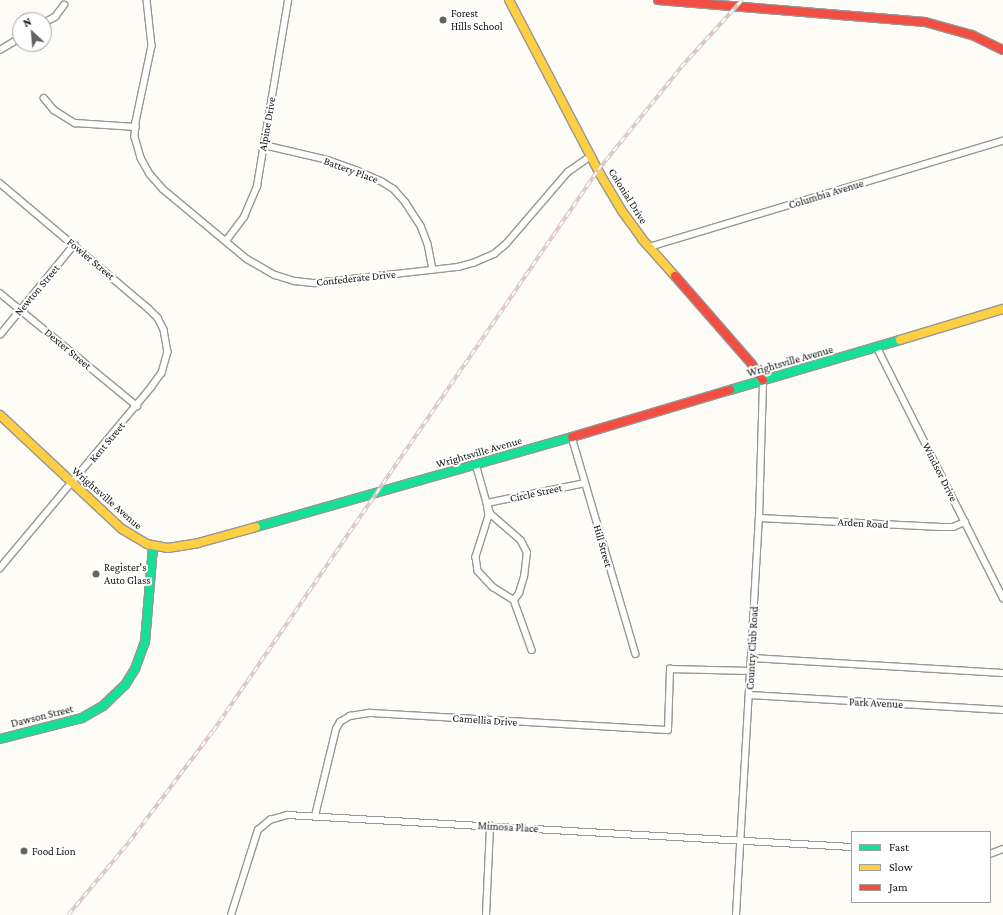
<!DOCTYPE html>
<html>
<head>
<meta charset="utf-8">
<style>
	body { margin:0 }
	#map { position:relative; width:1003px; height:915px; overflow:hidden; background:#fdfcf7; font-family:"Crimson Pro",serif }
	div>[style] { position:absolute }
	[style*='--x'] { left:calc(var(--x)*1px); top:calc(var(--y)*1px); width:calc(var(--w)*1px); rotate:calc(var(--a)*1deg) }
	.roads { filter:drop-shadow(1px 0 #979795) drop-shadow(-1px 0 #979795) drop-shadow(0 1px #979795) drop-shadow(0 -1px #979795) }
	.street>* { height:5.5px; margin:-2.75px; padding:0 2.75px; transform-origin:2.75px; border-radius:2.75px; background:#fffffe }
	.fast>* { height:8px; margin:-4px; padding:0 4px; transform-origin:4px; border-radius:4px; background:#16e098 }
	.slow>* { height:8px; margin:-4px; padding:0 4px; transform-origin:4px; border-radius:4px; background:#ffcf43 }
	.jam>* { height:8px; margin:-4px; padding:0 4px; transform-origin:4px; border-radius:4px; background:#f24e42 }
	.rail>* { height:3.5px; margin-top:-1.75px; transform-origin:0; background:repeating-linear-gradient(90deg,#fff 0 6px,#d9c6c7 0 12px); box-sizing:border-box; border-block:1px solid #d9c6c7 }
	.dots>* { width:11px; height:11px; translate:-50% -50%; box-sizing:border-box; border:2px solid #fff; border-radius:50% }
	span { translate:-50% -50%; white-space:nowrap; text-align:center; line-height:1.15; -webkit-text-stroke:4px #fff; paint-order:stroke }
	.poi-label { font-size:11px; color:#111 }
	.left { translate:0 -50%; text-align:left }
	.street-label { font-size:11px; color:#111 }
	.legend { position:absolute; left:851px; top:831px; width:140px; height:72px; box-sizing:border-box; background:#fff; border:1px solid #a0a0a0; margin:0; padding:5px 7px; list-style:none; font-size:12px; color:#111 }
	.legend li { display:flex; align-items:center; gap:8px; height:20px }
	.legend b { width:20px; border:1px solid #a0a0a0 }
	.north { position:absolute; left:12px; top:12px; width:40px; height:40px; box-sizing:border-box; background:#fff; border:1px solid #a0a0a0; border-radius:50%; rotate:334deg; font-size:11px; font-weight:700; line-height:16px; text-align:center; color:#111 }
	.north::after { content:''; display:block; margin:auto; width:14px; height:18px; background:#646362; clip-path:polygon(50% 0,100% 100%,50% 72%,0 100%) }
</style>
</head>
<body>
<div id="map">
	<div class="roads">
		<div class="street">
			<div style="--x:147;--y:0;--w:46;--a:83.8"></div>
			<div style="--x:152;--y:46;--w:78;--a:101.9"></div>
			<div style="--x:136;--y:122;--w:15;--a:94"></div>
			<div style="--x:135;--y:137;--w:22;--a:74"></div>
			<div style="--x:141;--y:158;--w:18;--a:61"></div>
			<div style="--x:150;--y:174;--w:20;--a:49"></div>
			<div style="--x:163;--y:189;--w:109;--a:39.8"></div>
			<div style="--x:247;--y:259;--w:32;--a:30"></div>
			<div style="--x:275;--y:275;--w:21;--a:17"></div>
			<div style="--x:295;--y:281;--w:20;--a:6"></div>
			<div style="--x:315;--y:283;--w:144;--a:-6.4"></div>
			<div style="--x:458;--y:267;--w:16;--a:-15"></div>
			<div style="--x:473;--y:263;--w:23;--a:-23"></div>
			<div style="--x:494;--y:254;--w:16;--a:-40"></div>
			<div style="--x:506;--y:244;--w:95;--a:-49.3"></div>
			<div style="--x:568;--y:172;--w:28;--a:-35"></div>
			<div style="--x:44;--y:23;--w:13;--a:-29"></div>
			<div style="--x:55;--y:17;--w:15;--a:-53"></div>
			<div style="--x:0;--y:50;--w:23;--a:-31"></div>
			<div style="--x:44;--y:98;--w:16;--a:50"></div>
			<div style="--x:54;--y:110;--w:25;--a:32"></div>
			<div style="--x:75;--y:123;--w:61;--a:3.8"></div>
			<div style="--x:264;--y:145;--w:66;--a:13.2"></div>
			<div style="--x:328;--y:160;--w:30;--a:20"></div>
			<div style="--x:356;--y:170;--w:27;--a:24"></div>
			<div style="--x:381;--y:181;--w:15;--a:32"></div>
			<div style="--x:394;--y:189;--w:18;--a:49"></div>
			<div style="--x:406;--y:203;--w:27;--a:57"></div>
			<div style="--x:421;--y:226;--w:19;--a:69"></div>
			<div style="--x:428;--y:244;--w:26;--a:79"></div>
			<div style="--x:0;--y:183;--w:195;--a:40.2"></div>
			<div style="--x:149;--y:309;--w:13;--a:45"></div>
			<div style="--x:158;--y:318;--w:13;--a:63"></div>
			<div style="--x:164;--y:330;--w:22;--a:80"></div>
			<div style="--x:168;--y:352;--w:22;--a:106"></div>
			<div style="--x:162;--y:373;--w:17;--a:126"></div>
			<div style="--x:152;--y:387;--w:237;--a:129.9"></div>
			<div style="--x:226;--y:241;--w:30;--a:-53"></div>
			<div style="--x:244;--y:217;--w:34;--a:-67"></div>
			<div style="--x:257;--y:186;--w:189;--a:-80.5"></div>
			<div style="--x:649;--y:247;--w:370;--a:-16.7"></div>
			<div style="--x:0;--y:293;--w:178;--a:39.5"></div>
			<div style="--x:0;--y:335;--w:117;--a:-50.6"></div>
			<div style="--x:877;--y:347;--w:281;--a:63.3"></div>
			<div style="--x:572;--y:437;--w:226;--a:73.6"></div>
			<div style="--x:476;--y:464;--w:41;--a:74.2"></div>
			<div style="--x:487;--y:503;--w:13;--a:81"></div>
			<div style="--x:489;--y:516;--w:43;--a:107.6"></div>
			<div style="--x:476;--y:557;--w:14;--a:82"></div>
			<div style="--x:478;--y:571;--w:22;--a:47"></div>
			<div style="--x:493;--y:587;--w:25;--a:32"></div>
			<div style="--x:514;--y:600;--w:53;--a:70.2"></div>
			<div style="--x:759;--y:518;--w:182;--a:2.8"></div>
			<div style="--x:941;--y:527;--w:12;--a:0"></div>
			<div style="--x:953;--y:527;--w:13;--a:-23"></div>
			<div style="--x:514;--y:600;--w:9;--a:-54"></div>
			<div style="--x:519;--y:593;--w:17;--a:-73"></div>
			<div style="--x:524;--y:577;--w:24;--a:-83"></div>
			<div style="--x:527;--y:553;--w:13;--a:-117"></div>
			<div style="--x:521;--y:541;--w:41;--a:-138.9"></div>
			<div style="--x:490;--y:514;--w:11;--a:-105"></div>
			<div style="--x:487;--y:503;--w:100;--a:-11.5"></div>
			<div style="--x:752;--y:658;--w:251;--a:3.4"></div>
			<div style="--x:750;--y:695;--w:253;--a:3.4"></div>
			<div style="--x:315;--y:816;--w:89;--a:-76.4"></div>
			<div style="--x:336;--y:729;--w:8;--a:-60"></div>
			<div style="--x:340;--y:722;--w:12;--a:-31"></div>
			<div style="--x:350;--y:716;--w:20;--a:-9"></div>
			<div style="--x:370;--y:713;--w:298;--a:3.3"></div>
			<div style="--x:668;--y:730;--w:61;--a:-88.1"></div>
			<div style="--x:670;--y:669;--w:80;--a:1.4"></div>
			<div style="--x:990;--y:854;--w:14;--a:-21"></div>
			<div style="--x:231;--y:915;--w:89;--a:-72.4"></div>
			<div style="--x:258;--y:830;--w:16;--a:-40"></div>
			<div style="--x:270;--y:820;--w:18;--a:-16"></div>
			<div style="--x:287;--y:815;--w:566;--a:3.24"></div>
			<div style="--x:486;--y:915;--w:89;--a:-87.4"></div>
			<div style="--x:736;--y:915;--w:398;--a:-86.7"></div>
			<div style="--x:759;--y:518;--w:138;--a:-88.3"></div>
		</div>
		<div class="fast">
			<div style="--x:730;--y:390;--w:177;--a:-16.4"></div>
			<div style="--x:256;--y:527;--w:329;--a:-15.9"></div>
			<div style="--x:0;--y:739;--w:85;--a:-14.4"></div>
			<div style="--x:82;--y:718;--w:24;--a:-30"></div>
			<div style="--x:103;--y:706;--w:30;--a:-44"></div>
			<div style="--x:125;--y:685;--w:19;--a:-58"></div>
			<div style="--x:135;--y:669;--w:29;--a:-70"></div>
			<div style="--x:145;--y:642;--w:96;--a:-85.2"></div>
		</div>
		<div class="slow">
			<div style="--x:509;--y:0;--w:196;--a:62.4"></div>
			<div style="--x:600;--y:174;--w:43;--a:59.3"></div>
			<div style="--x:622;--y:211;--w:34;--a:54"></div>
			<div style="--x:642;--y:239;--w:50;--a:48.3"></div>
			<div style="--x:900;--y:340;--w:108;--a:-16.8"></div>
			<div style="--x:0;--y:415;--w:167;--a:43.1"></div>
			<div style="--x:122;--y:529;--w:29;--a:31"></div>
			<div style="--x:147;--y:544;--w:21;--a:11"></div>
			<div style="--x:168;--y:548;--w:30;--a:-9"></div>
			<div style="--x:198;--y:543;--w:60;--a:-15.4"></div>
		</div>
		<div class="jam">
			<div style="--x:658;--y:0;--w:268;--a:4.7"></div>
			<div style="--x:925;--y:22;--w:49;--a:15.5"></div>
			<div style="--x:972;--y:35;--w:34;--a:26"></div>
			<div style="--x:675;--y:276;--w:116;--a:48.9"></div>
			<div style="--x:751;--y:363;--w:21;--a:55"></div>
			<div style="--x:572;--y:437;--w:165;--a:-16.6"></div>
		</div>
	</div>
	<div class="rail">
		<div style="--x:68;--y:915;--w:95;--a:-50.1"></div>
		<div style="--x:129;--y:842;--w:139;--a:-52.9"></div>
		<div style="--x:213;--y:731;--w:680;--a:-55.54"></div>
		<div style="--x:598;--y:170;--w:132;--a:-51.1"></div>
		<div style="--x:681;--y:67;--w:91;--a:-47.7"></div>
	</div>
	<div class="dots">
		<div style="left:443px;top:20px;background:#646362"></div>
		<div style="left:96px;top:574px;background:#646362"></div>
		<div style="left:24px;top:851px;background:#646362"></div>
	</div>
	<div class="poi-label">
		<span class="left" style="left:451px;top:20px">Forest<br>Hills School</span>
		<span class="left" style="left:104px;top:574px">Register's<br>Auto Glass</span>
		<span class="left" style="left:32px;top:851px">Food Lion</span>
	</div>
	<div class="street-label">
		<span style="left:267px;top:124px;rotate:-80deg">Alpine Drive</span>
		<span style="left:351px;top:170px;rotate:20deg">Battery Place</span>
		<span style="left:826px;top:194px;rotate:-17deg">Columbia Avenue</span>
		<span style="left:628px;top:196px;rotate:58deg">Colonial Drive</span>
		<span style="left:91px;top:259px;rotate:40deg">Fowler Street</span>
		<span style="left:356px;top:278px;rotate:-6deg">Confederate Drive</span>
		<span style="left:37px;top:290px;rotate:-50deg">Newton Street</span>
		<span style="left:68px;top:349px;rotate:40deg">Dexter Street</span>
		<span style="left:790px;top:361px;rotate:-16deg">Wrightsville Avenue</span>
		<span style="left:107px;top:442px;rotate:-50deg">Kent Street</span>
		<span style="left:479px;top:452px;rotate:-16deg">Wrightsville Avenue</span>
		<span style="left:940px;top:472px;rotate:63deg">Windsor Drive</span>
		<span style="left:536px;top:493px;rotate:-12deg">Circle Street</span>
		<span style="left:107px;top:498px;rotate:41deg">Wrightsville Avenue</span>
		<span style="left:863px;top:523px;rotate:3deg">Arden Road</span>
		<span style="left:603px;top:546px;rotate:74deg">Hill Street</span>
		<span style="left:752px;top:648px;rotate:-87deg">Country Club Road</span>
		<span style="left:876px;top:703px;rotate:3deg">Park Avenue</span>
		<span style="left:42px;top:716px;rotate:-14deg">Dawson Street</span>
		<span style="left:485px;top:720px;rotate:4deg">Camellia Drive</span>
		<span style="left:508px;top:827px;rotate:3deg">Mimosa Place</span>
	</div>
	<ul class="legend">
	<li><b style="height:5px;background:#16e098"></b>Fast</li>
	<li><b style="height:5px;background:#ffcf43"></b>Slow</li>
	<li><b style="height:5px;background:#f24e42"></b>Jam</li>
	</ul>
	<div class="north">N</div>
</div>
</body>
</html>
